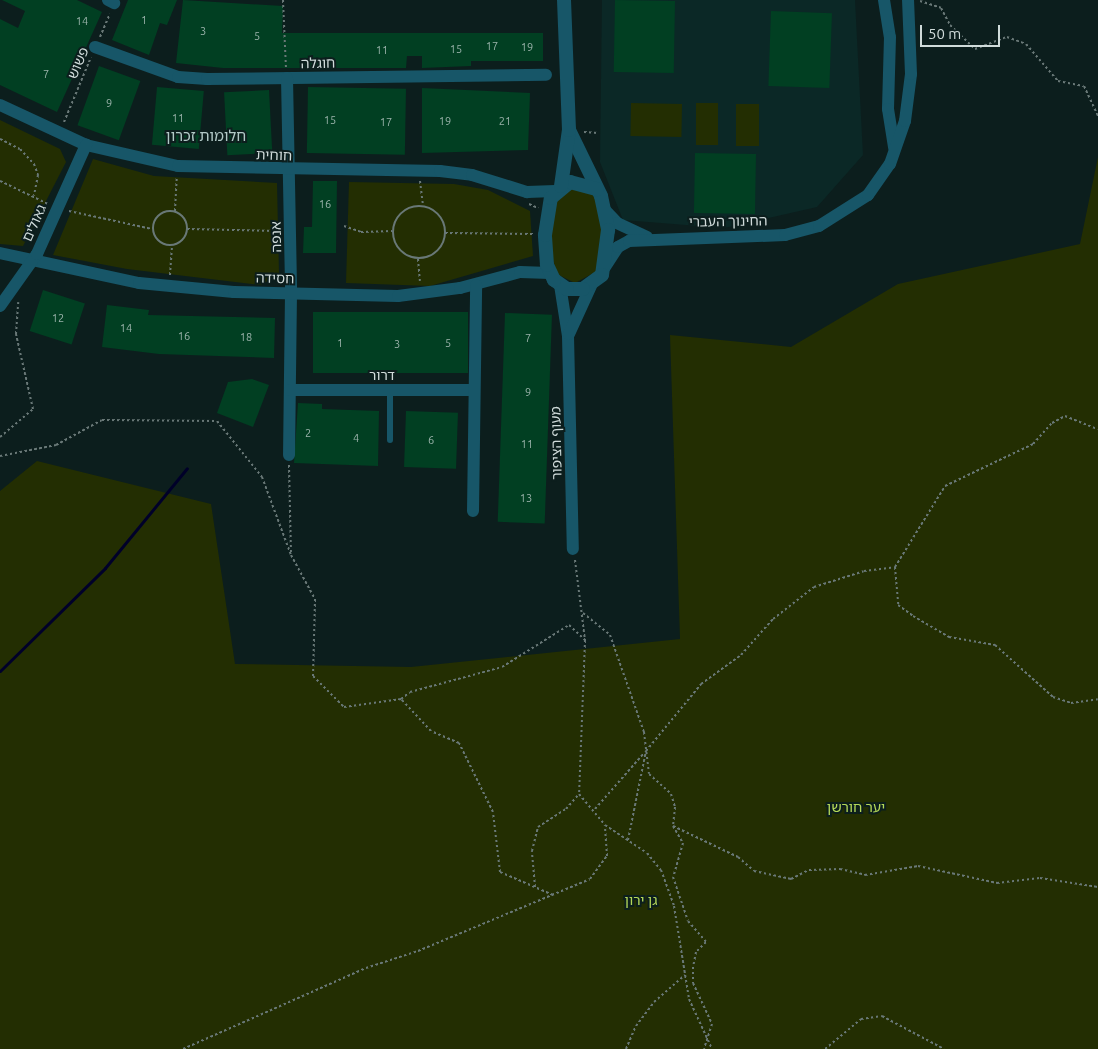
<!DOCTYPE html>
<html>
<head>
<meta charset="utf-8">
<style>
	body { margin:0 }
	#map { position:relative; width:1098px; height:1049px; overflow:hidden; background:#0c1e1d; font-family:Ubuntu,"Noto Sans Hebrew",sans-serif }
	div>[style] { position:absolute }
	[style*='--x'] { left:calc(var(--x)*1px); top:calc(var(--y)*1px); width:calc(var(--w)*1px); rotate:calc(var(--a)*1deg) }
	.built>* { inset:0; background:#0b2826 }
	.green>* { inset:0; background:#232e02; transform-origin:0 0 }
	.stream>* { height:3px; margin:-1.5px; padding:0 1.5px; transform-origin:1.5px; border-radius:1.5px; background:#000029 }
	.building>* { inset:0; background:#013f22; transform-origin:0 0 }
	.path>* { height:2px; margin-top:-1px; transform-origin:0; background:repeating-linear-gradient(90deg,#697877 0 2.5px,transparent 0 5px) }
	.path>.ring { margin:-1px; padding:0; box-sizing:content-box; background:none; border:2px solid #697877; border-radius:50% }
	.service>* { height:6px; margin:-3px; padding:0 3px; transform-origin:3px; border-radius:3px; background:#175668 }
	.minor>* { height:12px; margin:-6px; padding:0 6px; transform-origin:6px; border-radius:6px; background:#175668 }
	.tertiary>* { height:14px; margin:-7px; padding:0 7px; transform-origin:7px; border-radius:7px; background:#175668 }
	span { translate:-50% -50%; white-space:nowrap; text-align:center; line-height:1.15; -webkit-text-stroke:4px #0c1e1d; paint-order:stroke }
	.number-label { font-size:11px; color:#9cb4ac }
	.number-label span { -webkit-text-stroke-width:0 }
	.street-label { font-size:14px; color:#d0dbda }
	.park-label { font-size:14px; color:#b4d859 }
	.neighbourhood-label { font-size:15px; color:#b2c9c7 }
	.scale { position:absolute; left:920px; top:25px; width:80px; height:22px; box-sizing:border-box; border:2px solid #d0dbda; border-top:0; padding-left:6px; font-size:15px; line-height:18px; white-space:nowrap; color:#d0dbda; -webkit-text-stroke:4px #0c1e1d; paint-order:stroke }
</style>
</head>
<body>
<div id="map">
	<div class="built">
		<div style="clip-path:polygon(602px 0,855px 0,863px 155px,817px 207px,724px 228px,623px 220px,600px 162px)"></div>
	</div>
	<div class="green">
		<div style="left:631px;top:103px;width:51px;height:33px;rotate:1deg"></div>
		<div style="left:696px;top:103px;width:22px;height:42px"></div>
		<div style="left:736px;top:104px;width:23px;height:42px"></div>
		<div style="clip-path:polygon(0 120px,60px 149px,66px 162px,23px 246px,0 244px)"></div>
		<div style="clip-path:polygon(1098px 157px,1098px 1049px,0 1049px,0 491px,37px 461px,211px 504px,235px 664px,411px 667px,680px 639px,670px 335px,791px 347px,898px 284px,1080px 244px)"></div>
		<div style="clip-path:polygon(93px 159px,154px 176px,277px 183px,279px 274px,261px 285px,127px 269px,53px 255px)"></div>
		<div style="clip-path:polygon(349px 182px,454px 184px,488px 190px,530px 211px,533px 256px,430px 286px,346px 283px)"></div>
		<div style="clip-path:polygon(579px 188px,595px 195px,603px 214px,599px 270px,575px 283px,557px 274px,549px 246px,554px 204px,571px 189px)"></div>
	</div>
	<div class="stream">
		<div style="--x:0;--y:671;--w:147;--a:-44.4"></div>
		<div style="--x:105;--y:568;--w:129;--a:-50.6"></div>
	</div>
	<div class="building">
		<div style="clip-path:polygon(2px 0,77px 0,102px 12px,57px 112px,0 85px,0 19px,18px 28px,25px 11px)"></div>
		<div style="clip-path:polygon(128px 0,177px 0,167px 25px,160px 23px,149px 55px,112px 40px)"></div>
		<div style="clip-path:polygon(183px 0,283px 6px,282px 33px,543px 33px,543px 61px,471px 61px,471px 66px,422px 68px,422px 56px,407px 56px,406px 68px,223px 68px,176px 63px)"></div>
		<div style="left:615px;top:0;width:60px;height:72px;rotate:1deg"></div>
		<div style="left:771px;top:11px;width:61px;height:75px;rotate:2deg"></div>
		<div style="left:99px;top:66px;width:44px;height:63px;rotate:20deg"></div>
		<div style="left:157px;top:87px;width:47px;height:58px;rotate:5deg"></div>
		<div style="left:308px;top:87px;width:98px;height:66px;rotate:1deg"></div>
		<div style="clip-path:polygon(422px 88px,530px 93px,528px 150px,422px 153px)"></div>
		<div style="left:269px;top:90px;width:63px;height:45px;rotate:87deg"></div>
		<div style="left:695px;top:153px;width:61px;height:60px;rotate:1deg"></div>
		<div style="clip-path:polygon(313px 181px,337px 181px,336px 253px,303px 253px,304px 227px,312px 227px)"></div>
		<div style="left:43px;top:290px;width:44px;height:43px;rotate:18deg"></div>
		<div style="clip-path:polygon(107px 305px,149px 310px,148px 315px,275px 318px,274px 358px,159px 354px,102px 347px)"></div>
		<div style="left:313px;top:312px;width:155px;height:61px"></div>
		<div style="left:505px;top:313px;width:47px;height:209px;rotate:2deg"></div>
		<div style="clip-path:polygon(252px 379px,269px 385px,253px 427px,217px 413px,228px 382px)"></div>
		<div style="clip-path:polygon(298px 403px,322px 404px,322px 409px,379px 411px,378px 466px,294px 463px)"></div>
		<div style="left:406px;top:411px;width:52px;height:56px;rotate:2deg"></div>
	</div>
	<div class="path">
		<div style="--x:283;--y:0;--w:68;--a:87.5"></div>
		<div style="--x:920;--y:1;--w:22;--a:18"></div>
		<div style="--x:941;--y:8;--w:19;--a:62"></div>
		<div style="--x:950;--y:25;--w:35;--a:44"></div>
		<div style="--x:975;--y:49;--w:34;--a:-21"></div>
		<div style="--x:1007;--y:37;--w:20;--a:20"></div>
		<div style="--x:1026;--y:44;--w:49;--a:49.1"></div>
		<div style="--x:1058;--y:81;--w:26;--a:11"></div>
		<div style="--x:1084;--y:86;--w:33;--a:65"></div>
		<div style="--x:100;--y:37;--w:25;--a:-67"></div>
		<div style="--x:64;--y:122;--w:70;--a:-67.4"></div>
		<div style="--x:584;--y:132;--w:14;--a:4"></div>
		<div style="--x:0;--y:139;--w:22;--a:27"></div>
		<div style="--x:20;--y:149;--w:21;--a:47"></div>
		<div style="--x:34;--y:164;--w:12;--a:70"></div>
		<div style="--x:38;--y:175;--w:21;--a:101"></div>
		<div style="--x:0;--y:181;--w:53;--a:25.6"></div>
		<div style="--x:420;--y:181;--w:25;--a:83"></div>
		<div style="--x:529;--y:204;--w:10;--a:24"></div>
		<div class="ring" style="left:393px;top:206px;width:50px;height:50px"></div>
		<div class="ring" style="left:153px;top:211px;width:32px;height:32px"></div>
		<div style="--x:69;--y:211;--w:85;--a:12.2"></div>
		<div style="--x:175;--y:211;--w:33;--a:-87"></div>
		<div style="--x:344;--y:226;--w:18;--a:19"></div>
		<div style="--x:361;--y:232;--w:31;--a:-2"></div>
		<div style="--x:187;--y:229;--w:91;--a:1.3"></div>
		<div style="--x:445;--y:233;--w:88;--a:0.7"></div>
		<div style="--x:418;--y:259;--w:22;--a:85"></div>
		<div style="--x:170;--y:275;--w:30;--a:-86"></div>
		<div style="--x:0;--y:437;--w:43;--a:-40.3"></div>
		<div style="--x:33;--y:409;--w:77;--a:-102.8"></div>
		<div style="--x:16;--y:334;--w:32;--a:-86"></div>
		<div style="--x:0;--y:456;--w:57;--a:-11.1"></div>
		<div style="--x:56;--y:445;--w:52;--a:-28.5"></div>
		<div style="--x:102;--y:420;--w:115;--a:0.5"></div>
		<div style="--x:217;--y:421;--w:72;--a:51.2"></div>
		<div style="--x:262;--y:477;--w:83;--a:69.6"></div>
		<div style="--x:291;--y:555;--w:50;--a:61.4"></div>
		<div style="--x:315;--y:599;--w:77;--a:91.5"></div>
		<div style="--x:313;--y:676;--w:44;--a:45"></div>
		<div style="--x:344;--y:707;--w:58;--a:-8"></div>
		<div style="--x:289;--y:465;--w:88;--a:88.7"></div>
		<div style="--x:575;--y:560;--w:81;--a:82.9"></div>
		<div style="--x:585;--y:640;--w:154;--a:92.2"></div>
		<div style="--x:579;--y:794;--w:40;--a:50"></div>
		<div style="--x:605;--y:825;--w:50;--a:33.7"></div>
		<div style="--x:647;--y:853;--w:22;--a:51"></div>
		<div style="--x:661;--y:870;--w:38;--a:70"></div>
		<div style="--x:674;--y:906;--w:94;--a:80.8"></div>
		<div style="--x:689;--y:999;--w:55;--a:65.3"></div>
		<div style="--x:895;--y:567;--w:38;--a:85"></div>
		<div style="--x:898;--y:605;--w:19;--a:36"></div>
		<div style="--x:913;--y:616;--w:42;--a:30.3"></div>
		<div style="--x:949;--y:637;--w:47;--a:9.9"></div>
		<div style="--x:995;--y:645;--w:78;--a:41.9"></div>
		<div style="--x:1053;--y:697;--w:19;--a:18"></div>
		<div style="--x:1071;--y:703;--w:27;--a:-8"></div>
		<div style="--x:583;--y:613;--w:35;--a:39"></div>
		<div style="--x:610;--y:635;--w:103;--a:70.7"></div>
		<div style="--x:644;--y:732;--w:42;--a:83.2"></div>
		<div style="--x:649;--y:774;--w:30;--a:42"></div>
		<div style="--x:671;--y:794;--w:14;--a:73"></div>
		<div style="--x:675;--y:807;--w:19;--a:96"></div>
		<div style="--x:673;--y:826;--w:20;--a:60"></div>
		<div style="--x:683;--y:843;--w:35;--a:106"></div>
		<div style="--x:673;--y:877;--w:46;--a:71.2"></div>
		<div style="--x:688;--y:921;--w:28;--a:49"></div>
		<div style="--x:706;--y:942;--w:14;--a:135"></div>
		<div style="--x:696;--y:952;--w:15;--a:101"></div>
		<div style="--x:693;--y:967;--w:16;--a:90"></div>
		<div style="--x:693;--y:983;--w:45;--a:65.1"></div>
		<div style="--x:712;--y:1024;--w:26;--a:108"></div>
		<div style="--x:595;--y:809;--w:74;--a:-48.8"></div>
		<div style="--x:673;--y:826;--w:72;--a:25.5"></div>
		<div style="--x:738;--y:857;--w:21;--a:41"></div>
		<div style="--x:754;--y:871;--w:38;--a:12"></div>
		<div style="--x:791;--y:879;--w:20;--a:-27"></div>
		<div style="--x:809;--y:870;--w:31;--a:-2"></div>
		<div style="--x:840;--y:869;--w:26;--a:13"></div>
		<div style="--x:865;--y:875;--w:54;--a:-9.6"></div>
		<div style="--x:918;--y:866;--w:81;--a:12.1"></div>
		<div style="--x:997;--y:883;--w:43;--a:-6.6"></div>
		<div style="--x:1040;--y:878;--w:59;--a:8.8"></div>
		<div style="--x:628;--y:840;--w:91;--a:-78.6"></div>
		<div style="--x:646;--y:751;--w:87;--a:-50.6"></div>
		<div style="--x:701;--y:684;--w:49;--a:-35.9"></div>
		<div style="--x:741;--y:655;--w:48;--a:-48.4"></div>
		<div style="--x:773;--y:619;--w:52;--a:-38"></div>
		<div style="--x:814;--y:587;--w:52;--a:-17.7"></div>
		<div style="--x:864;--y:571;--w:31;--a:-7"></div>
		<div style="--x:895;--y:567;--w:95;--a:-58.3"></div>
		<div style="--x:945;--y:486;--w:98;--a:-25.5"></div>
		<div style="--x:1033;--y:444;--w:28;--a:-48"></div>
		<div style="--x:1052;--y:423;--w:15;--a:-28"></div>
		<div style="--x:1065;--y:416;--w:35;--a:22"></div>
		<div style="--x:535;--y:887;--w:36;--a:-95"></div>
		<div style="--x:532;--y:851;--w:25;--a:-76"></div>
		<div style="--x:538;--y:827;--w:33;--a:-33"></div>
		<div style="--x:566;--y:809;--w:20;--a:-49"></div>
		<div style="--x:553;--y:895;--w:58;--a:-156.5"></div>
		<div style="--x:500;--y:872;--w:60;--a:-96.7"></div>
		<div style="--x:493;--y:812;--w:77;--a:-116.2"></div>
		<div style="--x:459;--y:743;--w:30;--a:-157"></div>
		<div style="--x:431;--y:731;--w:44;--a:-133.2"></div>
		<div style="--x:401;--y:699;--w:11;--a:-38"></div>
		<div style="--x:410;--y:692;--w:95;--a:-15.2"></div>
		<div style="--x:502;--y:667;--w:79;--a:-32.1"></div>
		<div style="--x:569;--y:625;--w:22;--a:43"></div>
		<div style="--x:183;--y:1049;--w:200;--a:-23.9"></div>
		<div style="--x:366;--y:968;--w:55;--a:-18.1"></div>
		<div style="--x:418;--y:951;--w:186;--a:-22.7"></div>
		<div style="--x:590;--y:879;--w:29;--a:-54"></div>
		<div style="--x:607;--y:856;--w:31;--a:-94"></div>
		<div style="--x:626;--y:1049;--w:25;--a:-67"></div>
		<div style="--x:636;--y:1026;--w:30;--a:-53"></div>
		<div style="--x:654;--y:1002;--w:41;--a:-41.1"></div>
		<div style="--x:825;--y:1049;--w:47;--a:-39.8"></div>
		<div style="--x:861;--y:1019;--w:21;--a:-8"></div>
		<div style="--x:882;--y:1016;--w:70;--a:28"></div>
	</div>
	<div class="service">
		<div style="--x:390;--y:440;--w:50;--a:-90"></div>
	</div>
	<div class="minor">
		<div style="--x:108;--y:0;--w:7;--a:27"></div>
		<div style="--x:884;--y:0;--w:37;--a:81"></div>
		<div style="--x:890;--y:37;--w:72;--a:91.6"></div>
		<div style="--x:888;--y:109;--w:39;--a:81"></div>
		<div style="--x:95;--y:47;--w:88;--a:19.9"></div>
		<div style="--x:178;--y:77;--w:29;--a:4"></div>
		<div style="--x:207;--y:79;--w:339;--a:-0.7"></div>
		<div style="--x:287;--y:78;--w:215;--a:88.9"></div>
		<div style="--x:291;--y:293;--w:162;--a:90.7"></div>
		<div style="--x:0;--y:105;--w:95;--a:24.9"></div>
		<div style="--x:86;--y:145;--w:94;--a:12.9"></div>
		<div style="--x:178;--y:166;--w:262;--a:1.1"></div>
		<div style="--x:440;--y:171;--w:32;--a:7"></div>
		<div style="--x:472;--y:175;--w:58;--a:17.2"></div>
		<div style="--x:527;--y:192;--w:28;--a:-2"></div>
		<div style="--x:606;--y:211;--w:16;--a:47"></div>
		<div style="--x:617;--y:223;--w:33;--a:25"></div>
		<div style="--x:0;--y:253;--w:142;--a:12.2"></div>
		<div style="--x:139;--y:283;--w:95;--a:5.4"></div>
		<div style="--x:234;--y:292;--w:164;--a:1.4"></div>
		<div style="--x:398;--y:296;--w:63;--a:-7.4"></div>
		<div style="--x:460;--y:288;--w:62;--a:-14.9"></div>
		<div style="--x:520;--y:272;--w:30;--a:2"></div>
		<div style="--x:605;--y:267;--w:24;--a:-57"></div>
		<div style="--x:618;--y:247;--w:13;--a:-29"></div>
		<div style="--x:629;--y:241;--w:156;--a:-2.2"></div>
		<div style="--x:785;--y:235;--w:35;--a:-15"></div>
		<div style="--x:819;--y:226;--w:58;--a:-32.3"></div>
		<div style="--x:868;--y:195;--w:38;--a:-55"></div>
		<div style="--x:890;--y:164;--w:46;--a:-70.8"></div>
		<div style="--x:905;--y:121;--w:47;--a:-82.7"></div>
		<div style="--x:911;--y:74;--w:74;--a:-92.3"></div>
		<div style="--x:560;--y:285;--w:52;--a:81.1"></div>
		<div style="--x:568;--y:336;--w:213;--a:88.7"></div>
		<div style="--x:0;--y:306;--w:64;--a:-54.6"></div>
		<div style="--x:37;--y:254;--w:120;--a:-65.8"></div>
		<div style="--x:569;--y:334;--w:53;--a:-65.4"></div>
		<div style="--x:290;--y:390;--w:184;--a:0"></div>
		<div style="--x:473;--y:511;--w:226;--a:-89.2"></div>
	</div>
	<div class="tertiary">
		<div style="--x:569;--y:130;--w:73;--a:64.1"></div>
		<div style="--x:601;--y:196;--w:35;--a:78"></div>
		<div style="--x:608;--y:230;--w:45;--a:97.6"></div>
		<div style="--x:602;--y:275;--w:24;--a:144"></div>
		<div style="--x:583;--y:289;--w:16;--a:180"></div>
		<div style="--x:567;--y:289;--w:16;--a:-145"></div>
		<div style="--x:554;--y:280;--w:17;--a:-115"></div>
		<div style="--x:547;--y:265;--w:30;--a:-94"></div>
		<div style="--x:545;--y:235;--w:37;--a:-81"></div>
		<div style="--x:551;--y:198;--w:25;--a:-40"></div>
		<div style="--x:570;--y:182;--w:28;--a:15"></div>
		<div style="--x:561;--y:186;--w:57;--a:-81.9"></div>
		<div style="--x:569;--y:130;--w:130;--a:-92.2"></div>
	</div>
	<div class="number-label">
		<span style="left:144px;top:20px">1</span>
		<span style="left:82px;top:21px">14</span>
		<span style="left:203px;top:31px">3</span>
		<span style="left:257px;top:36px">5</span>
		<span style="left:492px;top:46px">17</span>
		<span style="left:527px;top:47px">19</span>
		<span style="left:456px;top:49px">15</span>
		<span style="left:382px;top:50px">11</span>
		<span style="left:46px;top:74px">7</span>
		<span style="left:109px;top:103px">9</span>
		<span style="left:178px;top:118px">11</span>
		<span style="left:330px;top:120px">15</span>
		<span style="left:445px;top:121px">19</span>
		<span style="left:505px;top:121px">21</span>
		<span style="left:386px;top:122px">17</span>
		<span style="left:325px;top:204px">16</span>
		<span style="left:58px;top:318px">12</span>
		<span style="left:126px;top:328px">14</span>
		<span style="left:184px;top:336px">16</span>
		<span style="left:246px;top:337px">18</span>
		<span style="left:528px;top:338px">7</span>
		<span style="left:340px;top:343px">1</span>
		<span style="left:448px;top:343px">5</span>
		<span style="left:397px;top:344px">3</span>
		<span style="left:528px;top:392px">9</span>
		<span style="left:308px;top:433px">2</span>
		<span style="left:356px;top:438px">4</span>
		<span style="left:431px;top:440px">6</span>
		<span style="left:527px;top:444px">11</span>
		<span style="left:526px;top:498px">13</span>
	</div>
	<div class="street-label">
		<span style="left:78px;top:63px;rotate:-67deg">פשוש</span>
		<span style="left:318px;top:63px;rotate:-1deg">חוגלה</span>
		<span style="left:274px;top:155px;rotate:2deg">חוחית</span>
		<span style="left:728px;top:221px;rotate:-1deg">החינוך העברי</span>
		<span style="left:34px;top:223px;rotate:-66deg">גאולים</span>
		<span style="left:276px;top:237px;rotate:-91deg">אנפה</span>
		<span style="left:275px;top:278px;rotate:1deg">חסידה</span>
		<span style="left:382px;top:375px">דרור</span>
		<span style="left:556px;top:443px;rotate:-91deg">מעוף הציפור</span>
	</div>
	<div class="park-label">
		<span style="left:856px;top:807px">יער חורשן</span>
		<span style="left:641px;top:900px">גן ירון</span>
	</div>
	<div class="neighbourhood-label">
		<span style="left:206px;top:136px">חלומות זכרון</span>
	</div>
	<div class="scale">50 m</div>
</div>
</body>
</html>
